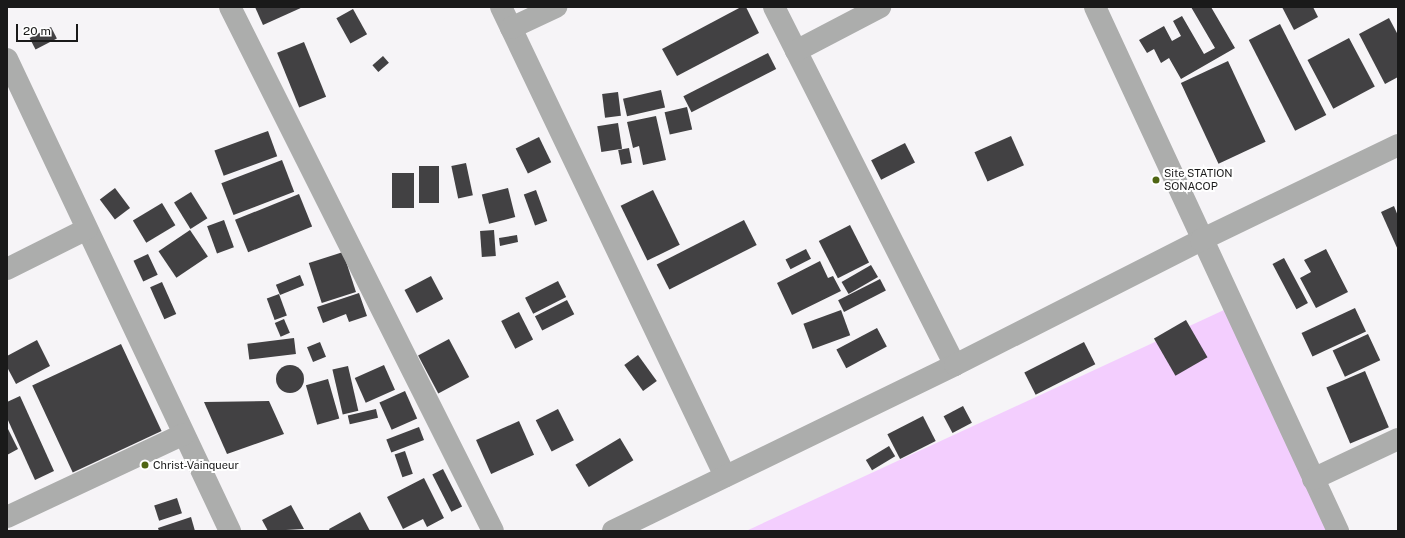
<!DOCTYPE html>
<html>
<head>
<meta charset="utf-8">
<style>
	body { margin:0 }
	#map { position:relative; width:1405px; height:538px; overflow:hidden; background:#f6f4f7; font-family:"Public Sans",sans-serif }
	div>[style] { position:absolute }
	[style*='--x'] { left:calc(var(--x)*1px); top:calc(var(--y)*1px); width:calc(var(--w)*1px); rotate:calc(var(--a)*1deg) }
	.green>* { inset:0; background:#f3cefe }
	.building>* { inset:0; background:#424143; transform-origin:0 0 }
	.round { border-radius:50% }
	.minor>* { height:22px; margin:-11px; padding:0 11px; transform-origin:11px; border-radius:11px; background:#acadac }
	.tertiary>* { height:22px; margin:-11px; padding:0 11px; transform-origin:11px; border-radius:11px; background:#acadac }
	.dots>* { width:11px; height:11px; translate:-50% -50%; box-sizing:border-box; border:2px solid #fff; border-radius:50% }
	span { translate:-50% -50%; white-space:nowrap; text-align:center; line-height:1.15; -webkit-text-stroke:4px #fff; paint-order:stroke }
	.poi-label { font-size:11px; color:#1a1a1a }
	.left { translate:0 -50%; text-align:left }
	.frame { position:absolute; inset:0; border:8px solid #1a1a1a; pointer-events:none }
	.scale { position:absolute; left:16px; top:24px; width:62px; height:18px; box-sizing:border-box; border:2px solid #1a1a1a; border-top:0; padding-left:5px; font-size:12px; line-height:14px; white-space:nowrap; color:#1a1a1a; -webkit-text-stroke:3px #fff; paint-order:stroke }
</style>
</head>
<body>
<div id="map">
	<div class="green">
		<div style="clip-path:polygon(1224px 310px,1329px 531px,746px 531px)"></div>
	</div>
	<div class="building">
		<div style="clip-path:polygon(255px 7px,303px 7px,263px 25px)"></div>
		<div style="clip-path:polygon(741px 7px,746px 7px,759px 33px,677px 76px,662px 49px)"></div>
		<div style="clip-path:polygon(1191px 7px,1211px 7px,1235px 48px,1181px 79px,1169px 58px,1161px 63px,1154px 49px,1147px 53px,1139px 40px,1164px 26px,1172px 41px,1181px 36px,1173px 21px,1182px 16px,1204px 54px,1215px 48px)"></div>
		<div style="clip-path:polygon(1282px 7px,1313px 7px,1318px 17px,1294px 30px)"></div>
		<div style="left:353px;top:9px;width:29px;height:19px;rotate:61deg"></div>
		<div style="clip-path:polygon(1389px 18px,1398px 35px,1398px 77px,1385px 84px,1359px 34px)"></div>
		<div style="left:1280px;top:24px;width:102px;height:35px;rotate:63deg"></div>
		<div style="left:51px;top:27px;width:13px;height:24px;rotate:63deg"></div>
		<div style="left:1349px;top:38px;width:55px;height:47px;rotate:62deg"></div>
		<div style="left:304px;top:42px;width:59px;height:29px;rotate:68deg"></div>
		<div style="left:768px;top:53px;width:18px;height:95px;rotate:63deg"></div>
		<div style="left:383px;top:56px;width:9px;height:14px;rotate:49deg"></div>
		<div style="left:1228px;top:61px;width:89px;height:52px;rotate:65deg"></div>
		<div style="left:661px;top:90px;width:18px;height:39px;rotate:77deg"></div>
		<div style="left:618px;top:92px;width:24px;height:16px;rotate:83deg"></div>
		<div style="left:687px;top:107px;width:23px;height:23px;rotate:77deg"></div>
		<div style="clip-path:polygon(656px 116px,666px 160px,643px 165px,639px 146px,633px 148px,627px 122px)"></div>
		<div style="left:618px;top:123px;width:26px;height:21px;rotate:81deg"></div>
		<div style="left:268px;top:131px;width:27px;height:57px;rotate:70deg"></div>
		<div style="left:1011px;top:136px;width:32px;height:40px;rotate:66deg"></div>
		<div style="left:539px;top:137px;width:28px;height:26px;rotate:64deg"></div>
		<div style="left:905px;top:143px;width:22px;height:38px;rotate:63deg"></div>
		<div style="left:629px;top:148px;width:15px;height:11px;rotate:79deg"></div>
		<div style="left:282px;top:160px;width:34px;height:65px;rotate:69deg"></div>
		<div style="left:466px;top:163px;width:33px;height:15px;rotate:78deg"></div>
		<div style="left:419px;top:166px;width:20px;height:37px"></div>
		<div style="left:392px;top:173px;width:22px;height:35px"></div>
		<div style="left:115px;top:188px;width:25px;height:19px;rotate:53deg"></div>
		<div style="left:508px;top:188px;width:30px;height:27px;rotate:76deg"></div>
		<div style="left:536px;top:190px;width:33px;height:13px;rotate:70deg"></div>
		<div style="left:653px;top:190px;width:61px;height:36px;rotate:64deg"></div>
		<div style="left:191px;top:192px;width:31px;height:20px;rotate:58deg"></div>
		<div style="left:299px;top:194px;width:35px;height:69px;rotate:68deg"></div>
		<div style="left:162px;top:203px;width:26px;height:34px;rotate:59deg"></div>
		<div style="clip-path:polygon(1394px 206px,1398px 216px,1398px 250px,1381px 212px)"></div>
		<div style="left:224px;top:220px;width:29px;height:18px;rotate:70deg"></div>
		<div style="left:744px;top:220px;width:28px;height:98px;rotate:63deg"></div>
		<div style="left:850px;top:225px;width:42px;height:35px;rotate:63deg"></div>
		<div style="left:190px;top:230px;width:32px;height:38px;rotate:56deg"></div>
		<div style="left:494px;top:230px;width:26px;height:14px;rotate:86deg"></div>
		<div style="clip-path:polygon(517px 235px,518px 242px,500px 246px,499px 238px)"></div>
		<div style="left:806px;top:249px;width:11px;height:23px;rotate:63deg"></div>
		<div style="clip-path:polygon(1326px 249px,1348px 292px,1316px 308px,1300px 278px,1311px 272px,1304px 260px)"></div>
		<div style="left:343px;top:252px;width:42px;height:36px;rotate:72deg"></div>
		<div style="left:148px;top:254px;width:23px;height:16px;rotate:65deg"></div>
		<div style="left:1284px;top:258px;width:51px;height:13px;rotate:62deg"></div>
		<div style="clip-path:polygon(820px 261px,828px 278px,833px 276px,841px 291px,792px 315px,777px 283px)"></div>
		<div style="left:871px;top:265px;width:14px;height:34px;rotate:60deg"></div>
		<div style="left:300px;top:275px;width:11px;height:26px;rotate:68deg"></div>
		<div style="left:431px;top:276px;width:26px;height:30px;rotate:62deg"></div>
		<div style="left:880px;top:279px;width:13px;height:47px;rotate:63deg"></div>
		<div style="left:558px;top:281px;width:18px;height:37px;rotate:63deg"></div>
		<div style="left:162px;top:282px;width:35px;height:13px;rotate:66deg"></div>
		<div style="clip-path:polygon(359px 293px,367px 316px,349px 322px,346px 314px,323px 323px,317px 307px)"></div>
		<div style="left:279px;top:294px;width:23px;height:13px;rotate:70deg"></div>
		<div style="left:567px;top:300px;width:16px;height:36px;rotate:63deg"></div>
		<div style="left:1355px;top:308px;width:26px;height:59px;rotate:65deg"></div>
		<div style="left:841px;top:310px;width:27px;height:40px;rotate:70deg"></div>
		<div style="left:519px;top:312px;width:31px;height:20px;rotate:63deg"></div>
		<div style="left:284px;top:319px;width:15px;height:10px;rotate:67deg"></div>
		<div style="left:1186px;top:320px;width:43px;height:37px;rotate:60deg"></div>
		<div style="left:877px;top:328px;width:21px;height:46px;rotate:62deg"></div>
		<div style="left:1368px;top:334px;width:29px;height:39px;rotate:65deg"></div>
		<div style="left:294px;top:338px;width:16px;height:47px;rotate:83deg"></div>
		<div style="left:449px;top:339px;width:43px;height:35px;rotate:62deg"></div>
		<div style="clip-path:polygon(37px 340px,50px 366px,16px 384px,7px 367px,7px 356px)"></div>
		<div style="left:320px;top:342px;width:16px;height:14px;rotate:68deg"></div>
		<div style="left:1084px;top:342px;width:25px;height:67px;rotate:63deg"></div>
		<div style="left:121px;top:344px;width:96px;height:98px;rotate:65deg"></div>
		<div style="left:638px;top:355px;width:32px;height:17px;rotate:54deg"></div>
		<div style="left:384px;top:365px;width:27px;height:32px;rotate:66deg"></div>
		<div class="round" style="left:276px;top:365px;width:28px;height:28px"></div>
		<div style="left:348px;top:366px;width:46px;height:16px;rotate:77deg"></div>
		<div style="left:1365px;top:371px;width:61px;height:42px;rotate:67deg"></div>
		<div style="left:328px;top:379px;width:41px;height:23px;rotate:74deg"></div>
		<div style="left:405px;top:391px;width:30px;height:28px;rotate:66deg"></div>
		<div style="clip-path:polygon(20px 396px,54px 471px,35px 480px,7px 418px,7px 402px)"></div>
		<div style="clip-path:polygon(269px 401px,284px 434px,227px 454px,204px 402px)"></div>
		<div style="left:963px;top:406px;width:19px;height:22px;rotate:62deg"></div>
		<div style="left:376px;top:409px;width:9px;height:29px;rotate:77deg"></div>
		<div style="left:558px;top:409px;width:35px;height:25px;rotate:63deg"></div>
		<div style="left:923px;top:416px;width:28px;height:40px;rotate:63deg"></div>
		<div style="left:519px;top:421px;width:37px;height:47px;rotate:66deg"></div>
		<div style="clip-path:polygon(7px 427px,18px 449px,7px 455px)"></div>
		<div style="left:419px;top:427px;width:14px;height:35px;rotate:69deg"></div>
		<div style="left:620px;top:438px;width:26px;height:52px;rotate:59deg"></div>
		<div style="left:889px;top:446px;width:12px;height:27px;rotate:59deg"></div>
		<div style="left:405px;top:451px;width:24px;height:11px;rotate:71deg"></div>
		<div style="left:443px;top:469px;width:42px;height:12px;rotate:63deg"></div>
		<div style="clip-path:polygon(424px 478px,444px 518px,427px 527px,423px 519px,403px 529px,387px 497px)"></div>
		<div style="left:177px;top:498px;width:16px;height:24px;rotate:72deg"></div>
		<div style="clip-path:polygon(291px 505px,304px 529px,268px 531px,262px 520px)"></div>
		<div style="clip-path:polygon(360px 512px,370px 531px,330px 531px,329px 529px)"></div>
		<div style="clip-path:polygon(191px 517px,195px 531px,159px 531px,158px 528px)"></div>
	</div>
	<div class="minor">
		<div style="--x:230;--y:7;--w:586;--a:63.35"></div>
		<div style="--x:501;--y:7;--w:520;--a:64.47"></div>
		<div style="--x:774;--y:7;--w:401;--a:63.2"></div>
		<div style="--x:1095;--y:7;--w:578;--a:65.12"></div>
		<div style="--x:511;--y:28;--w:50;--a:-25"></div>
		<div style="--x:796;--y:51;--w:95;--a:-27.6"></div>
		<div style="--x:7;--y:59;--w:522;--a:64.71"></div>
		<div style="--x:7;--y:269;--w:89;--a:-26.6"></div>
		<div style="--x:1313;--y:479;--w:94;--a:-25.2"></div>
		<div style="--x:7;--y:517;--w:195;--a:-25.1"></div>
	</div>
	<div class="tertiary">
		<div style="--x:613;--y:531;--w:380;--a:-25.9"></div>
		<div style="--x:955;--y:365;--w:276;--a:-26.9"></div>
		<div style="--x:1201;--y:240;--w:219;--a:-25.7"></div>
	</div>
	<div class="dots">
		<div style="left:1156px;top:180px;background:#4f6513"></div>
		<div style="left:145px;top:465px;background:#4f6513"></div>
	</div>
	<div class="poi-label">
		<span class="left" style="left:1164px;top:180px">Site STATION<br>SONACOP</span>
		<span class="left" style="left:153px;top:465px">Christ-Vainqueur</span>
	</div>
	<div class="frame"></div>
	<div class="scale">20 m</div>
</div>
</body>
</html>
